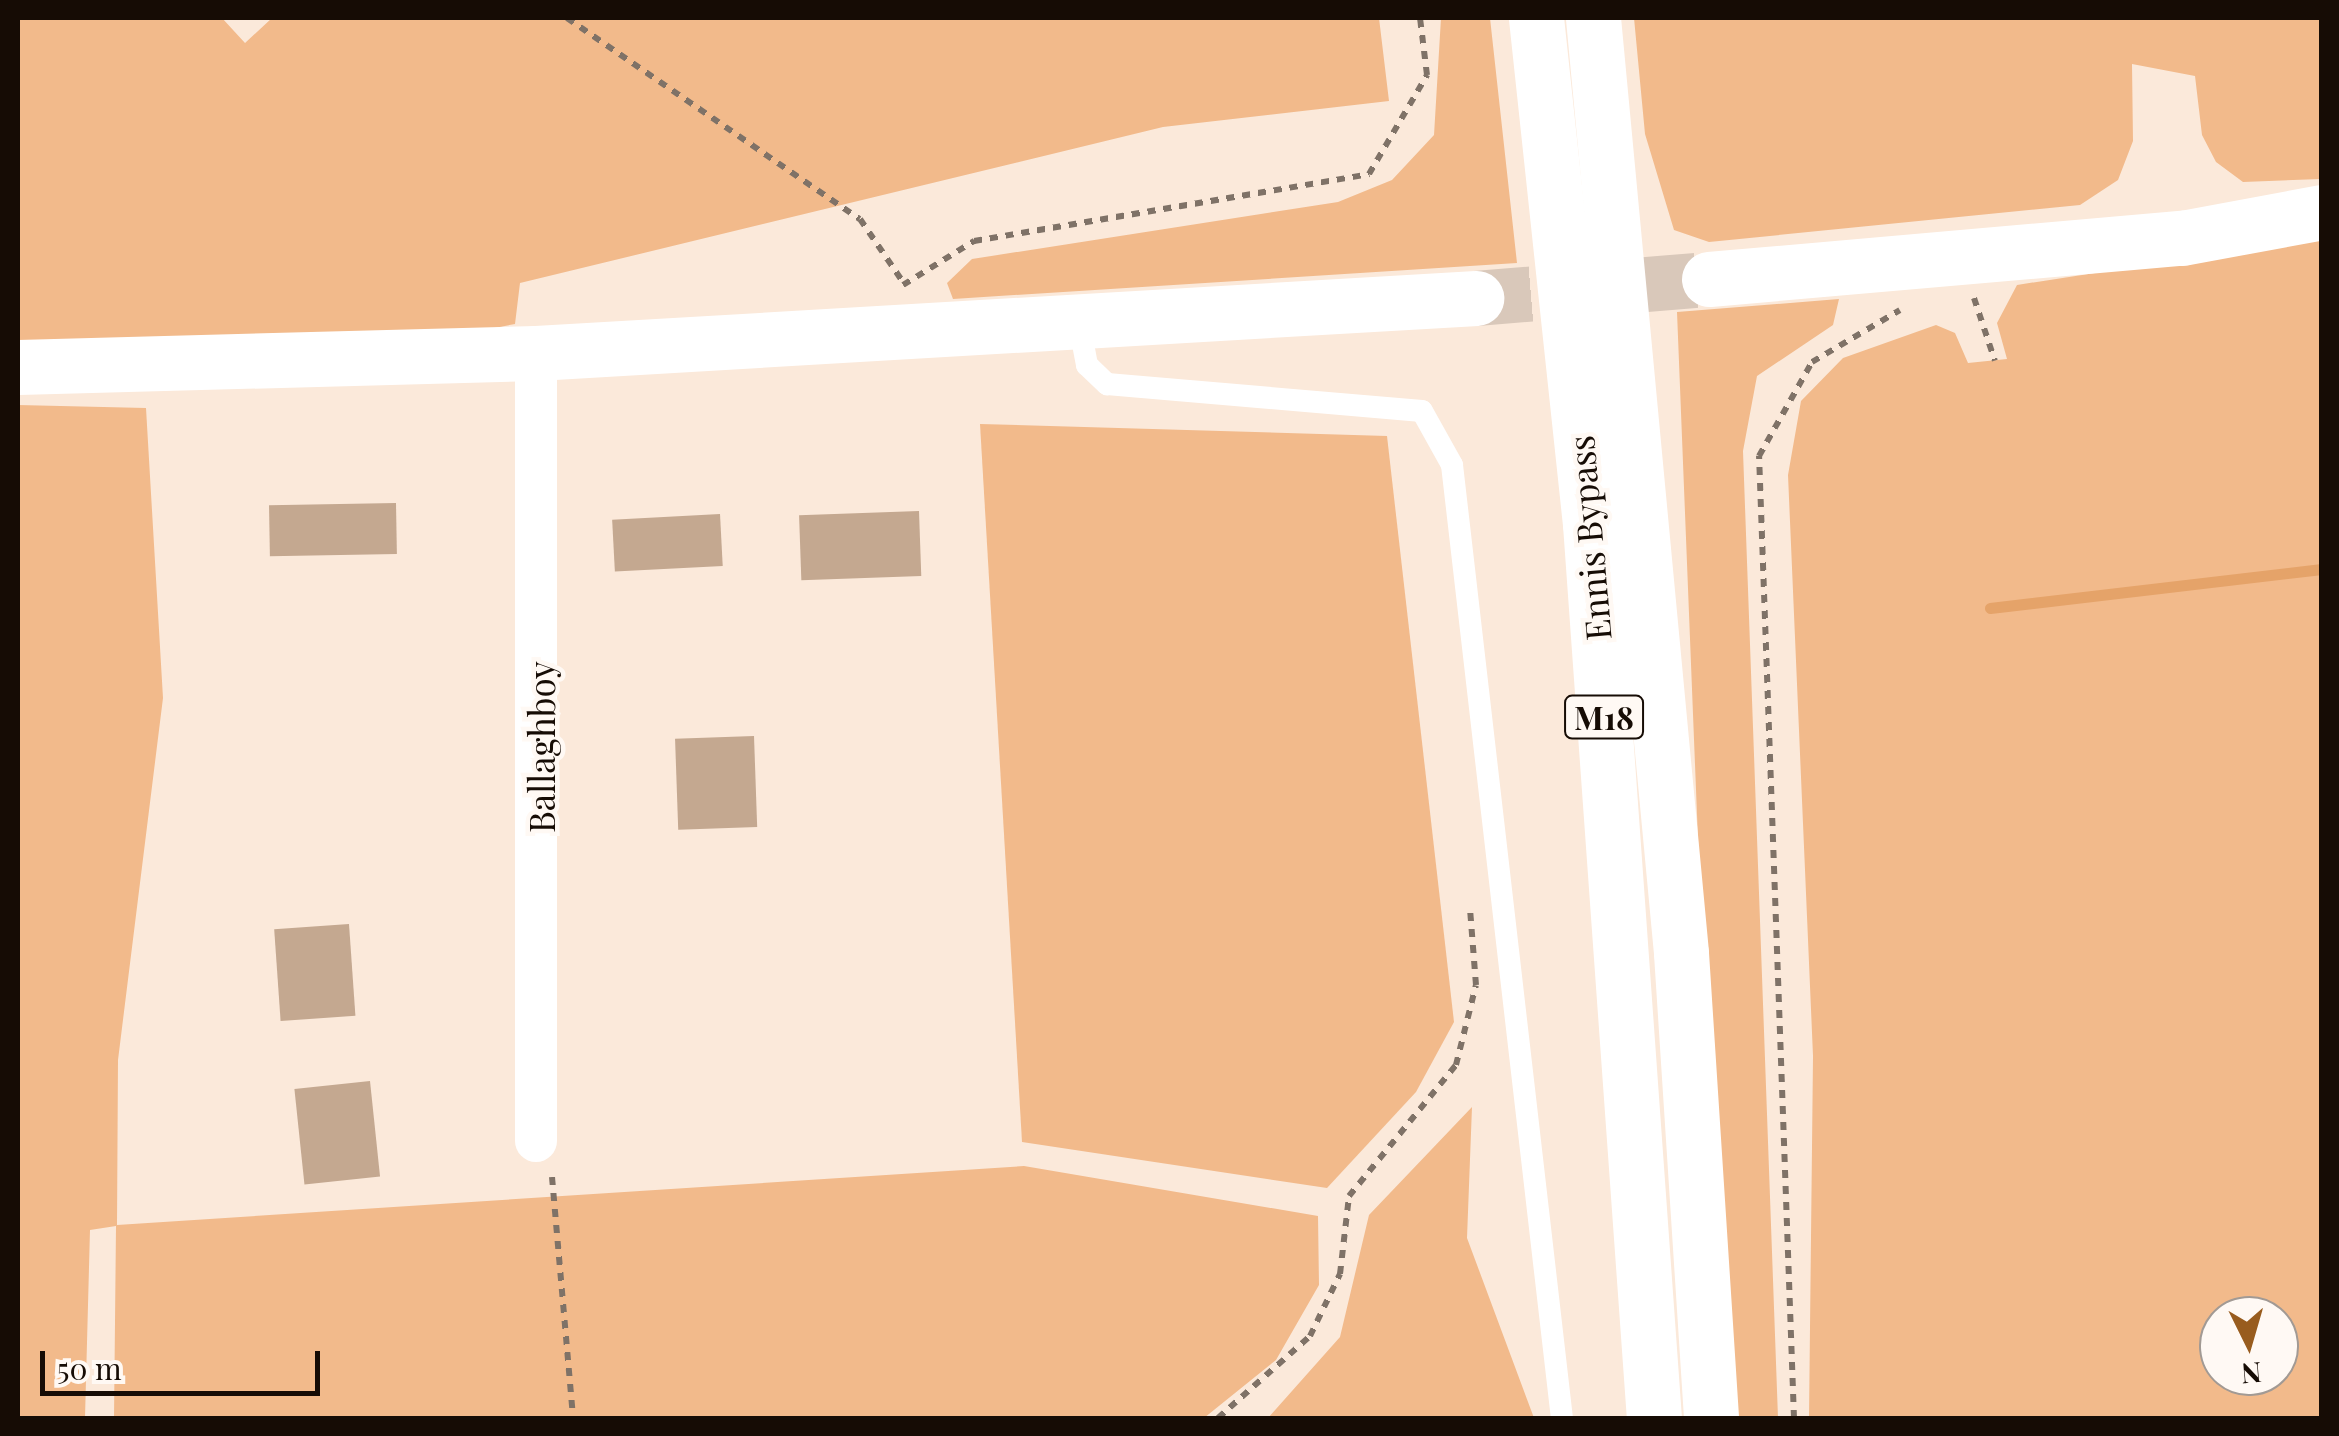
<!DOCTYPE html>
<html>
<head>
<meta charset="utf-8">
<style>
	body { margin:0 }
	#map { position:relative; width:2339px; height:1436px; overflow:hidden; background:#fbe9da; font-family:"Playfair Display",serif }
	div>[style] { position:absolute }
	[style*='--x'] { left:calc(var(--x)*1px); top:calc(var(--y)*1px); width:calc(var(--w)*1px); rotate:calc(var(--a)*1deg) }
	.green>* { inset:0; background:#f2ba8b }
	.stream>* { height:11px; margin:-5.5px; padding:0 5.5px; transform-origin:5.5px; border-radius:5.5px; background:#e5a369 }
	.building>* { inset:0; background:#c4a890; transform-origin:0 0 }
	.secondary-tunnel>* { height:55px; margin-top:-27.5px; transform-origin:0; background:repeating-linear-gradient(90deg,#d9c8ba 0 55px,transparent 0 83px) }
	.path>* { height:6px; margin-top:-3px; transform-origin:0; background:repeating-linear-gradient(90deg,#7f7267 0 8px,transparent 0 16px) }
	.lane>* { height:22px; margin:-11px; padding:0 11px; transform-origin:11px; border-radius:11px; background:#fff }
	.street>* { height:42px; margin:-21px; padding:0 21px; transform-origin:21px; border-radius:21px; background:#fff }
	.secondary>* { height:55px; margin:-27.5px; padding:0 27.5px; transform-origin:27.5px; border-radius:27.5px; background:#fff }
	.highway>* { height:55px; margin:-27.5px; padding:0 27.5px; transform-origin:27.5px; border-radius:27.5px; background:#fff }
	span { translate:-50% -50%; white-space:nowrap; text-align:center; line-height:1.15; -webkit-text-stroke:9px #fff9f4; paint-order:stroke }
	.shield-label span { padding:2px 8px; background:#fff9f4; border:2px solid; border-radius:8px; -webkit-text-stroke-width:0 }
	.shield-label { font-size:32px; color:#160c05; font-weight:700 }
	.street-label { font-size:35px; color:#160c05 }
	.frame { position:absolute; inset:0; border:20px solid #160c05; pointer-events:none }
	.north { position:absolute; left:2199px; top:1296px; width:100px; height:100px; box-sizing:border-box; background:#fff9f4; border:2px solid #a29a94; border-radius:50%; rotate:175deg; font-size:28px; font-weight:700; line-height:40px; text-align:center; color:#160c05 }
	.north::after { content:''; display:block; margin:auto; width:35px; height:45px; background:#985c1e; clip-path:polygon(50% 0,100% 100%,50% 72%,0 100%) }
	.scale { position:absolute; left:40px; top:1351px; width:280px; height:45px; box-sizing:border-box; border:5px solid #160c05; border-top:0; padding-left:12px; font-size:30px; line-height:35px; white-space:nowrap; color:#160c05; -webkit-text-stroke:8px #fff9f4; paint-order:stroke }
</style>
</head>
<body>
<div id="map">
	<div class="green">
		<div style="clip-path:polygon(18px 18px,222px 18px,245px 43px,272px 18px,1379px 18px,1389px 101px,1163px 127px,520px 283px,515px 324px,469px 333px,18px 348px)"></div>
		<div style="clip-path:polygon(1441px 18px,1490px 18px,1517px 263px,953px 299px,947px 283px,972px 259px,1338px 202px,1392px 180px,1434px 135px)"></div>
		<div style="clip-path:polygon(1634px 18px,2321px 18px,2321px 179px,2243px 182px,2216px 162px,2202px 135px,2195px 76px,2132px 64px,2133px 141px,2118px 180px,2080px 205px,1709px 242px,1674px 230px,1645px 134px)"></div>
		<div style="clip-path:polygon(evenodd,2321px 238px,2321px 1418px,1809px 1418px,1813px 1056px,1788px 475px,1801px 401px,1843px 358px,1936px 325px,1955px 333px,1968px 363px,2007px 359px,1997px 323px,2017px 285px,2321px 238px,2219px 1316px,2279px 1316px,2279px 1376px,2219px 1376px,2219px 1316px)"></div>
		<div style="clip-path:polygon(1839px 299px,1833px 325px,1757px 376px,1743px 451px,1778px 1418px,1721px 1418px,1677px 312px)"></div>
		<div style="clip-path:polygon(18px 405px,146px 408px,163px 698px,118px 1060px,117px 1225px,1024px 1166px,1318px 1216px,1319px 1285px,1276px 1360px,1204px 1418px,114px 1418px,116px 1226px,90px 1230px,85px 1418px,18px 1418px)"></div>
		<div style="clip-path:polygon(980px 424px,1387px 436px,1454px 1022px,1416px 1092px,1327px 1188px,1022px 1142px)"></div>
		<div style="clip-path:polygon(1472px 1107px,1467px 1238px,1534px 1418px,1268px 1418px,1340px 1337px,1369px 1215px)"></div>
	</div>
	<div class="stream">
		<div style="--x:1990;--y:608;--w:334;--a:-6.7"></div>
	</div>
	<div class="building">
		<div style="left:396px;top:503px;width:51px;height:127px;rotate:89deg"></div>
		<div style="left:919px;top:511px;width:65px;height:120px;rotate:88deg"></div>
		<div style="left:720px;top:514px;width:52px;height:108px;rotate:87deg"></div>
		<div style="left:754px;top:736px;width:91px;height:79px;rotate:88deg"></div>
		<div style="left:349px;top:924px;width:92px;height:75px;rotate:86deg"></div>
		<div style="left:370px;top:1081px;width:96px;height:76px;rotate:84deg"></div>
	</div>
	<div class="secondary-tunnel">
		<div style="--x:1476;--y:298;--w:234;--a:-4.7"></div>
	</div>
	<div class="path">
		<div style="--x:567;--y:18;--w:355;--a:34.5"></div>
		<div style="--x:860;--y:219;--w:76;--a:55.7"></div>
		<div style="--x:903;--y:285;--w:84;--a:-31.8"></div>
		<div style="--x:974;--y:241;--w:401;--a:-9.6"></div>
		<div style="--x:1369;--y:174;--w:115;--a:-59.6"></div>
		<div style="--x:1427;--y:75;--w:57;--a:-97"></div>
		<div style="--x:1974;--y:298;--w:66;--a:71.6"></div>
		<div style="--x:552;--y:1177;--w:242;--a:85"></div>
		<div style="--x:1218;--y:1418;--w:123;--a:-41.7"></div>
		<div style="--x:1310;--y:1336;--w:69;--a:-64.2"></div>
		<div style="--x:1340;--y:1274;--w:79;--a:-83.4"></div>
		<div style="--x:1349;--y:1196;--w:169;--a:-50.8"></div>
		<div style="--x:1456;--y:1065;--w:82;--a:-76"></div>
		<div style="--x:1476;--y:985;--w:76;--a:-94.5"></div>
		<div style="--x:1794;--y:1418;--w:963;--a:-92.08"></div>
		<div style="--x:1759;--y:456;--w:108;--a:-60.6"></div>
		<div style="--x:1812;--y:362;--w:102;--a:-30.6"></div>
	</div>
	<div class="lane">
		<div style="--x:1079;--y:323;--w:43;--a:79.2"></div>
		<div style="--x:1087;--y:365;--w:28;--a:44"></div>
		<div style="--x:1107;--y:384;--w:316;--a:4.9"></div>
		<div style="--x:1422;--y:411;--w:62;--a:60.9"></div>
		<div style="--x:1452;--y:465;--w:959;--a:83.42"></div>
	</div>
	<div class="street">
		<div style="--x:536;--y:353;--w:788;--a:90"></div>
	</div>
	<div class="secondary">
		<div style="--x:1709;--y:279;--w:475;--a:-5"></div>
		<div style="--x:2182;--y:238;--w:142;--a:-10.5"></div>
		<div style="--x:18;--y:367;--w:518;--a:-1.55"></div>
		<div style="--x:536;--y:353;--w:942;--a:-3.35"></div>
	</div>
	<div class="highway">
		<div style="--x:1536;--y:18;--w:509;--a:83.91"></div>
		<div style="--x:1590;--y:524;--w:896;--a:85.91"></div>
		<div style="--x:1593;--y:18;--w:939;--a:84.62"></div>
		<div style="--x:1681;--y:953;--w:466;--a:86.3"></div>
	</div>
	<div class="shield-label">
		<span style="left:1604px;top:717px">M18</span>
	</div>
	<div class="street-label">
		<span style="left:1589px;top:538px;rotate:-95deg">Ennis Bypass</span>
		<span style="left:541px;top:747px;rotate:-90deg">Ballaghboy</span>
	</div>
	<div class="frame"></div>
	<div class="north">N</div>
	<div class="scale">50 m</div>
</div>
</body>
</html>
